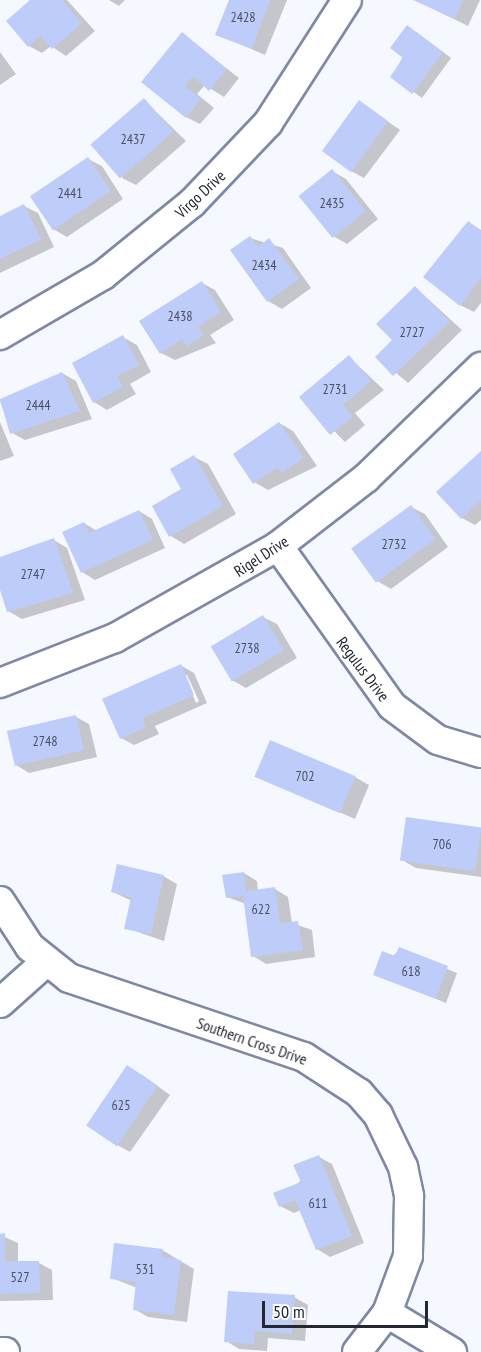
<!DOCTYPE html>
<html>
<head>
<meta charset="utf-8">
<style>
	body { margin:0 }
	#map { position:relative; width:481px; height:1352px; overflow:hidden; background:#f6f8ff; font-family:"PT Sans Narrow",sans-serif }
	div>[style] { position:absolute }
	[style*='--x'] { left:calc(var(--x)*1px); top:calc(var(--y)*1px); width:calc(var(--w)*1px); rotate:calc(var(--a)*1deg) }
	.shadow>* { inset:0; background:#0003 }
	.building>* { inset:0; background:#beccf9; transform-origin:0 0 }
	.roads { filter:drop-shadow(2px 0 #7f88a4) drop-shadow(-2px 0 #7f88a4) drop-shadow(0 2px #7f88a4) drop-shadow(0 -2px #7f88a4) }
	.minor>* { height:28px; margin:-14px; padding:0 14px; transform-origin:14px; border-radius:14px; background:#fff }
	span { translate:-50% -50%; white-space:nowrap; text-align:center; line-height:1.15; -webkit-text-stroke:5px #fff; paint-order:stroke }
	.number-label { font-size:14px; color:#4a5064 }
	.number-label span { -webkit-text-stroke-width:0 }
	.street-label { font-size:16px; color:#232732 }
	.scale { position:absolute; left:262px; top:1301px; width:166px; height:27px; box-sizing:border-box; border:3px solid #232732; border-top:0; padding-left:8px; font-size:18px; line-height:21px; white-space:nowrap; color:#232732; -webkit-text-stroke:4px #fff; paint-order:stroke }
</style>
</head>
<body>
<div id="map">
	<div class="shadow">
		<div style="clip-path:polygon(32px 0,67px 0,95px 31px,66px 56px,51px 46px,42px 53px,29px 46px)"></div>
		<div style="clip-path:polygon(109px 0,125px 0,119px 6px)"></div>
		<div style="clip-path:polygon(230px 0,287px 0,265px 55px,217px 34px)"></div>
		<div style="clip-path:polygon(415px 0,480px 0,468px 26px)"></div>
		<div style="clip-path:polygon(416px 32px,451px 58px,422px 98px,392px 77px)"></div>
		<div style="clip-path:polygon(182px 34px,239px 78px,224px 97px,205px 85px,197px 94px,214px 108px,200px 124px,186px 117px)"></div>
		<div style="clip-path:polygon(0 52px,16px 74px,0 85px)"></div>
		<div style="clip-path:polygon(144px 100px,186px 141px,136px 185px,122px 178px)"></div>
		<div style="clip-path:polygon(360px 102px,400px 130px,364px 178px,351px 171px)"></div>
		<div style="clip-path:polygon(88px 159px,102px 166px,123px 199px,67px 237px,53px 229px)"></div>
		<div style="clip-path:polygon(332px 171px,346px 179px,378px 219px,347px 244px,333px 236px)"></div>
		<div style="clip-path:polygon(24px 206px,38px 213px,54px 247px,0 273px,0 218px)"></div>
		<div style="clip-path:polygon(468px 222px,481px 230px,481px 303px,474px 312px,460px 305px)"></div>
		<div style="clip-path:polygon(250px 238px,283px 248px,311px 288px,282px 309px,268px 301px,232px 251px)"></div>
		<div style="clip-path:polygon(202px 283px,215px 290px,234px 320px,210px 335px,216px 343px,175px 360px,161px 353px)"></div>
		<div style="clip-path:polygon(416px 288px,462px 330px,408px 383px,377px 357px,394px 340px)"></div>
		<div style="clip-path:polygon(123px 337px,137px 345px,151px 372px,130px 384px,136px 394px,107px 410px,94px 402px)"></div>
		<div style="clip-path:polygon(349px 357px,384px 390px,355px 413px,365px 425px,345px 442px,301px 397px)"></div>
		<div style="clip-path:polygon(62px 373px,76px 381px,92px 419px,25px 440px,12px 433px,0 401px)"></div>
		<div style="clip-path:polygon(0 422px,14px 456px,0 461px)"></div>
		<div style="clip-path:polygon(279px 423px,293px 431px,317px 466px,268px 490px,254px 482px)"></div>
		<div style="clip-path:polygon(481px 453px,481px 520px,475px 525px,462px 518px)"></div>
		<div style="clip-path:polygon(194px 457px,208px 464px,236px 514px,184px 544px,171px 536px)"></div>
		<div style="clip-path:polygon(411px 507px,425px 514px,448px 547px,391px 589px,377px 581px)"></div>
		<div style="clip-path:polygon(139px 511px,152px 519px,165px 548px,95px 580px,82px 572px,84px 523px,97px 531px)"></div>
		<div style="clip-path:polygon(54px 540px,67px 548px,85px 600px,22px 619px,8px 611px,0 586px,0 558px)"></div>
		<div style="clip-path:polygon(263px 617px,277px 624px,297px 658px,246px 688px,232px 680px)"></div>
		<div style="clip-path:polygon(evenodd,180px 665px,194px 673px,207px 703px,155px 726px,159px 734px,134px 745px,121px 738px,180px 665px,184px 675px,187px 675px,199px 701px,196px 703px,184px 675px)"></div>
		<div style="clip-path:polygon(76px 717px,89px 724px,97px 757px,29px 773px,16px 765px)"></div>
		<div style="clip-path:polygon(257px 776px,355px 777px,369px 785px,355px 819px)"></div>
		<div style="clip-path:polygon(481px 828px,481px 877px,416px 868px,402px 860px)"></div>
		<div style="clip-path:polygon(244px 873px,257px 881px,258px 891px,275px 889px,288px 897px,292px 923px,312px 930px,315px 957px,266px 964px,253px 956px,246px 904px,227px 897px)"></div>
		<div style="clip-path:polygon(163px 876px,177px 884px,164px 941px,126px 928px,132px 901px,113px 892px)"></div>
		<div style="clip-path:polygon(400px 949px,457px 973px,446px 1003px,375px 974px)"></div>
		<div style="clip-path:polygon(141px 1074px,170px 1095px,130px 1152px,117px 1145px)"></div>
		<div style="clip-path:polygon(319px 1157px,332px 1164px,364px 1243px,330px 1257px,317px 1249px,301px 1210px,294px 1213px,280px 1206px)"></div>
		<div style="clip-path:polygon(0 1235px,18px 1243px,18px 1263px,39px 1263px,52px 1270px,53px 1300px,0 1301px)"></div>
		<div style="clip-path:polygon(162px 1250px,194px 1269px,187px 1322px,148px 1317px,134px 1309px,137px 1288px,112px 1278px)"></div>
		<div style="clip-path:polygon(294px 1297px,308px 1305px,305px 1341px,268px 1338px,267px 1351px,239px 1349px,226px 1341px)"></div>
	</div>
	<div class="building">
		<div style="clip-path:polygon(30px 0,62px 0,82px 23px,52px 49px,40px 36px,28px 47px,6px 21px)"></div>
		<div style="clip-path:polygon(229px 0,270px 0,252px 49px,215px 35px)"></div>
		<div style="clip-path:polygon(413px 0,463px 0,455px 19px)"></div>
		<div style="clip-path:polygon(407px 25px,443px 52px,412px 94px,390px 77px,403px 58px,390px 48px)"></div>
		<div style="clip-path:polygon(182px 32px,227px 69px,209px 91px,193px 76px,185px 86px,201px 99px,186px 118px,141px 82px)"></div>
		<div style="left:144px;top:98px;width:45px;height:71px;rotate:49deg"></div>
		<div style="left:359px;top:100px;width:36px;height:63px;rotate:36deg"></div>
		<div style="left:88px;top:157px;width:41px;height:70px;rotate:56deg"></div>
		<div style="left:332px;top:169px;width:54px;height:43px;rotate:51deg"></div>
		<div style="clip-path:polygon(24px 204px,41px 239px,0 259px,0 216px)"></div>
		<div style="clip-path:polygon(468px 221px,481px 231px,481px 278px,460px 306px,423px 277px)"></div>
		<div style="clip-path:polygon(250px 236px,258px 247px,269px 238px,299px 279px,267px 302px,230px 250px)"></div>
		<div style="clip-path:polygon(202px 281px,221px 312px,198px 327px,204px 335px,187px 346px,182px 339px,160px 354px,139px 321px)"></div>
		<div style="clip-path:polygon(415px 286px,450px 322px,393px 376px,375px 357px,392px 340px,376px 324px)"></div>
		<div style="clip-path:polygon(123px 335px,139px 365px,117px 376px,123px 387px,93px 403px,72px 363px)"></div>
		<div style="clip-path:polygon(349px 355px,371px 381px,343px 405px,353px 417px,330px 435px,299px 397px)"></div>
		<div style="clip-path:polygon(62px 372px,80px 411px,10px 434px,0 399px)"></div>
		<div style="clip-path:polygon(279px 422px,304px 458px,282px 473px,278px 467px,253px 484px,233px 454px)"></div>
		<div style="clip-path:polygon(481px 451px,481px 500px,461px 519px,436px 492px)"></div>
		<div style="clip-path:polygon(194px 455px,223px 506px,169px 537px,152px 506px,181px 489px,170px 469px)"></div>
		<div style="left:411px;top:505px;width:42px;height:74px;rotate:54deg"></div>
		<div style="clip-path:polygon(139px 510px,153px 540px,81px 573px,62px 532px,84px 522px,89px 533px)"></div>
		<div style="clip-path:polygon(54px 538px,73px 593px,7px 612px,0 590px,0 557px)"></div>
		<div style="left:263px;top:615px;width:41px;height:61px;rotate:59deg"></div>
		<div style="clip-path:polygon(181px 664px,194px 695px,143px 718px,146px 727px,120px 739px,102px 699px)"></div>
		<div style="left:76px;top:715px;width:36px;height:71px;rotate:77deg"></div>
		<div style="left:270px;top:740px;width:93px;height:40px;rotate:23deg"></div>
		<div style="left:406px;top:817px;width:76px;height:44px;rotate:8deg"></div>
		<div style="clip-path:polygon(117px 864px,164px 875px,151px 934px,124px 929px,131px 897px,111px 892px)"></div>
		<div style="clip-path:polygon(244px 872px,246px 891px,275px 887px,280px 923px,298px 921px,303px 950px,251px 957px,243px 896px,226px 898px,222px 875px)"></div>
		<div style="clip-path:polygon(399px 947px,448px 966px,436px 999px,373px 975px,382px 951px,395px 956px)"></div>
		<div style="left:127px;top:1065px;width:37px;height:73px;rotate:34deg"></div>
		<div style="clip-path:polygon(319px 1155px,352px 1236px,316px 1250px,295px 1200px,279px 1207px,273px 1193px,301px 1182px,293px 1165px)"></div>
		<div style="clip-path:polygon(5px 1233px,5px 1261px,39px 1261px,40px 1293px,0 1294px,0 1234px)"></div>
		<div style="clip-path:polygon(114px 1243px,163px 1249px,162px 1257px,181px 1260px,174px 1315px,133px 1310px,136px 1282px,110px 1279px)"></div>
		<div style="clip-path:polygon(228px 1291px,295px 1295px,292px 1334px,255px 1331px,254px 1344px,224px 1342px)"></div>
	</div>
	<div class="roads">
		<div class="minor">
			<div style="--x:0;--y:335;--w:119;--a:-30.2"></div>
			<div style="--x:103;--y:275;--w:114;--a:-39"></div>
			<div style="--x:192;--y:203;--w:110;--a:-46.5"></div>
			<div style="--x:268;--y:123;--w:146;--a:-57.3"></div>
			<div style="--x:278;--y:546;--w:196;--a:54.5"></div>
			<div style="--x:392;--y:706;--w:57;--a:36.5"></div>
			<div style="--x:438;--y:740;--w:45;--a:16.8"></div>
			<div style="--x:0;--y:683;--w:123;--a:-21.4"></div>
			<div style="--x:115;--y:638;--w:187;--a:-29.4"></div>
			<div style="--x:278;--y:546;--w:111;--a:-37.7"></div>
			<div style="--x:366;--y:478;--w:160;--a:-44"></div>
			<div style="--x:0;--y:901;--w:55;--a:56.9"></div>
			<div style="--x:30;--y:947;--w:50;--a:38.5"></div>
			<div style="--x:69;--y:978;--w:248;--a:18.6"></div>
			<div style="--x:304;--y:1057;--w:66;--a:33.2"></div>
			<div style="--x:359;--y:1093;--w:29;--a:49"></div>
			<div style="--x:378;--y:1115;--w:58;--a:64.3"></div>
			<div style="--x:403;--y:1167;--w:30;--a:78"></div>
			<div style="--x:409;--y:1196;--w:60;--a:91"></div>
			<div style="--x:408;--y:1256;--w:61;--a:110.2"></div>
			<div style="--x:387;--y:1313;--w:49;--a:127.6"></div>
			<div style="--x:0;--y:1003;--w:63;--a:-41.8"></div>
			<div style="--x:387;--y:1313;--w:76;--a:31"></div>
			<div style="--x:0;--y:1352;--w:5;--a:0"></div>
		</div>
	</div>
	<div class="number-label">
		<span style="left:243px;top:17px">2428</span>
		<span style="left:133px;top:139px">2437</span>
		<span style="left:70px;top:193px">2441</span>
		<span style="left:332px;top:203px">2435</span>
		<span style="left:264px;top:265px">2434</span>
		<span style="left:180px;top:316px">2438</span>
		<span style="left:412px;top:332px">2727</span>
		<span style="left:335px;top:389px">2731</span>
		<span style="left:38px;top:405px">2444</span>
		<span style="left:394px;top:544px">2732</span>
		<span style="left:33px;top:574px">2747</span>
		<span style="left:247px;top:648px">2738</span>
		<span style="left:45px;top:741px">2748</span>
		<span style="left:305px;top:776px">702</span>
		<span style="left:442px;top:844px">706</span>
		<span style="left:261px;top:909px">622</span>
		<span style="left:411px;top:971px">618</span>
		<span style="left:121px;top:1105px">625</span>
		<span style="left:318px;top:1203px">611</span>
		<span style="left:145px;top:1269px">531</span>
		<span style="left:20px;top:1277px">527</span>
	</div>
	<div class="street-label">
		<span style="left:200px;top:194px;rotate:-43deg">Virgo Drive</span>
		<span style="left:261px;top:556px;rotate:-33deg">Rigel Drive</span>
		<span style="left:363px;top:669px;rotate:53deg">Regulus Drive</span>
		<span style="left:252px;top:1041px;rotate:19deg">Southern Cross Drive</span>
	</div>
	<div class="scale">50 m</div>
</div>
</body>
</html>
